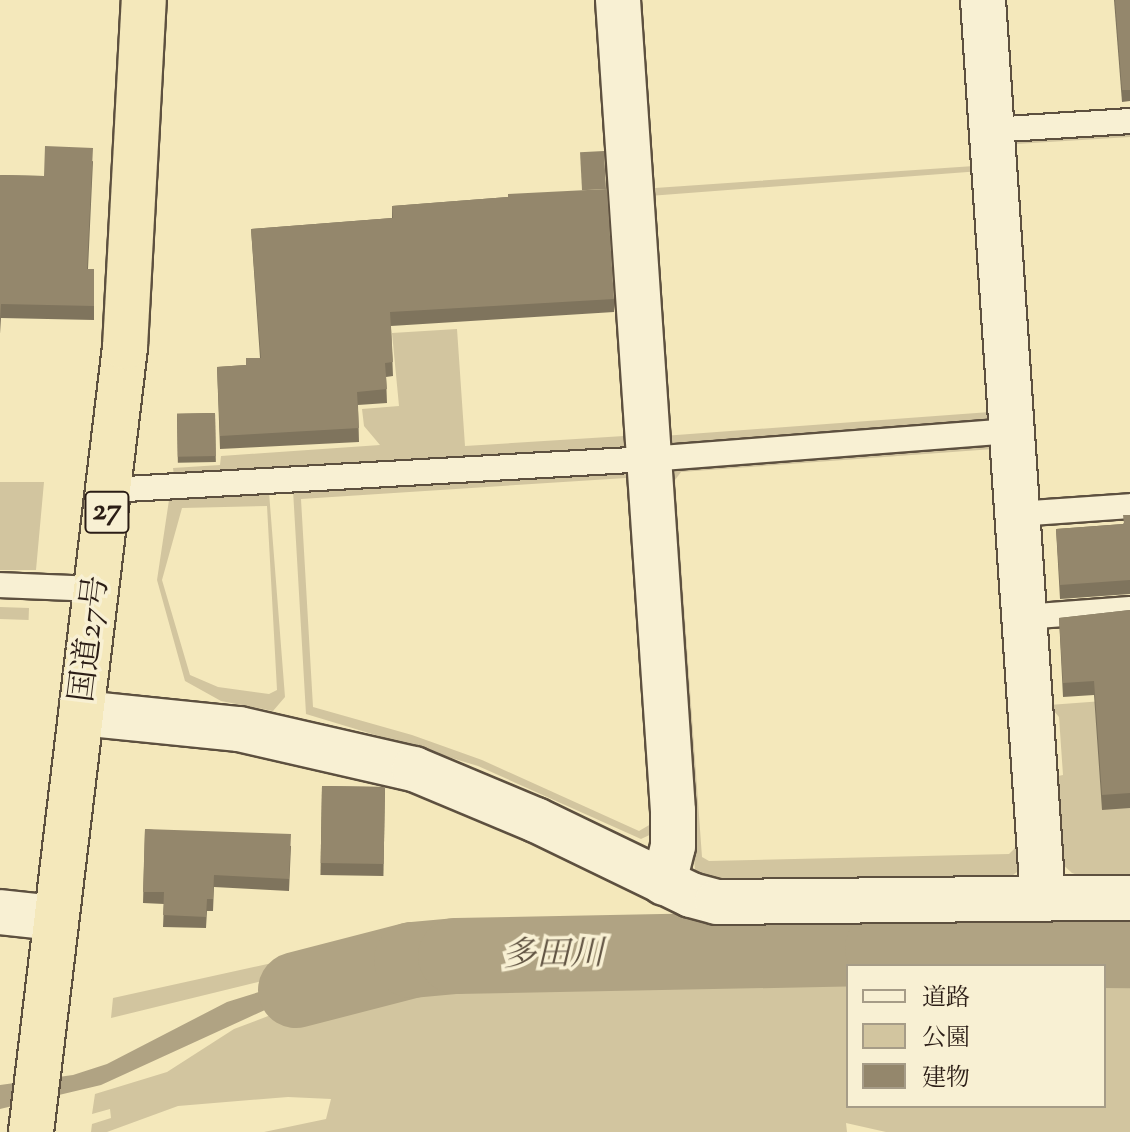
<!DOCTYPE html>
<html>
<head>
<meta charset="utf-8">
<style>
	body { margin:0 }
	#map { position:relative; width:1130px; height:1132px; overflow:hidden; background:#f4e8bb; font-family:"Sorts Mill Goudy","Noto Serif JP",serif }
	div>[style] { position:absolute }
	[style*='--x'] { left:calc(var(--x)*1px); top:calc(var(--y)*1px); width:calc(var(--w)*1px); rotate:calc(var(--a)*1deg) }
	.green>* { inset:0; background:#d2c59f; transform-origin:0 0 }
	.water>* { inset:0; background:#b0a383 }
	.river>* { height:76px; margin:-38px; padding:0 38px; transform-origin:38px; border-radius:38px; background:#b0a383 }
	.roads { filter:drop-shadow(2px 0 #5d503f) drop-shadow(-2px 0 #5d503f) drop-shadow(0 2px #5d503f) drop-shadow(0 -2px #5d503f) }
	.service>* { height:24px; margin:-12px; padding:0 12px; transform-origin:12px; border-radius:12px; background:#f8f0d3 }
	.minor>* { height:44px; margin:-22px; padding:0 22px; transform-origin:22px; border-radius:22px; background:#f8f0d3 }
	.trunk>* { height:44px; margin:-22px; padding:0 22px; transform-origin:22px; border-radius:22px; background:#f4e8bb }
	.wall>* { inset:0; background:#7f745d; transform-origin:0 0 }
	.building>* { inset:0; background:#94876c; transform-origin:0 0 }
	span { translate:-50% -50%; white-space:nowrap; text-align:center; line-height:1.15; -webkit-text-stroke:7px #f8f0d3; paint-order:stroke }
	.shield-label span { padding:2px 6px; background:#f8f0d3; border:2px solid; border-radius:6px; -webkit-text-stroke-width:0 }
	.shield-label { font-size:30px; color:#2b1d16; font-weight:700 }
	.street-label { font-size:32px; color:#2b1d16 }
	.water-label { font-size:34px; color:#605342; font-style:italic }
	.legend { position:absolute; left:846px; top:964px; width:260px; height:144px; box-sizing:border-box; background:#f8f0d3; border:2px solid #a69c87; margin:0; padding:10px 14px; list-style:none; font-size:24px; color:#2b1d16 }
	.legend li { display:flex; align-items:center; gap:16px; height:40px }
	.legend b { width:40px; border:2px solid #a69c87 }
</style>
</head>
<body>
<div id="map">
	<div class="green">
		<div style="clip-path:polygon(636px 0,641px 0,655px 188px,974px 166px,981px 171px,649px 196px)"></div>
		<div style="clip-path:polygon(1130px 128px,1130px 137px,1014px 144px,1038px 499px,1130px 493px,1130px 498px,1033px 506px,1007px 136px)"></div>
		<div style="clip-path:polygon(457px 329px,465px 446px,624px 436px,623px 403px,628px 449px,174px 476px,173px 468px,220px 465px,221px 456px,380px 445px,364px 426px,362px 409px,399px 406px,392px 333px)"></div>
		<div style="clip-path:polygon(990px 412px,997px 422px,668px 449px,663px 436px)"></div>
		<div style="clip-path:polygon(evenodd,999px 441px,1024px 860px,1017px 872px,1004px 882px,750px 883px,712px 878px,695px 871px,666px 466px,999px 441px,993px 449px,1018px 845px,1009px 854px,709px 861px,702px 857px,675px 480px,681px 472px,993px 449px)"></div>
		<div style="clip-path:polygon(evenodd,625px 468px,632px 475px,658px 831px,641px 839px,478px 766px,306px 714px,293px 490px,625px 468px,626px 478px,651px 824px,639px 831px,482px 760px,412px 735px,313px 707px,301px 499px,626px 478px)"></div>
		<div style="clip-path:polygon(0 482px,44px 482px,36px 570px,0 570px)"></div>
		<div style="clip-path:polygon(evenodd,269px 492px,285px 697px,273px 711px,221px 701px,185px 681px,157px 580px,169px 500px,269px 492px,267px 506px,277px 690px,269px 694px,218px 687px,190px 675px,162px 580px,182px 508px,267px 506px)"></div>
		<div style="left:0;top:607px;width:29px;height:12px;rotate:2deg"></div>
		<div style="clip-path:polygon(1130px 699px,1130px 876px,1086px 878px,1072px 873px,1059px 861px,1053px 777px,1063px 775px,1059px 717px,1049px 705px)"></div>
		<div style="clip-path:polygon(1130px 917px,1130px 932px,452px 942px,402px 947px,111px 1018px,113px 998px,413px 932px,455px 929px)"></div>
		<div style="clip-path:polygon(evenodd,881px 953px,1130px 959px,1130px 1132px,886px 1132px,846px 1123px,847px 1132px,264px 1132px,326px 1119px,331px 1099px,288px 1097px,178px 1106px,107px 1132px,91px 1132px,92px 1124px,111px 1118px,110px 1109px,92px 1114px,95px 1094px,167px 1072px,234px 1029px,284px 1010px,326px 985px,394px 968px,448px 963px,881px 953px,848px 966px,1104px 966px,1104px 1106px,848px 1106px,848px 966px)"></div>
	</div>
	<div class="water">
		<div style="clip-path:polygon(402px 947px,394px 968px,326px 985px,278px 1004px,101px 1085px,0 1109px,0 1085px,73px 1075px,107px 1064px,227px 1002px)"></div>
	</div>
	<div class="river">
		<div style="--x:296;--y:990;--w:120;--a:-14.5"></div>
		<div style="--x:412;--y:960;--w:44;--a:-5.2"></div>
		<div style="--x:456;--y:956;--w:427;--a:-1.1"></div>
		<div style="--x:883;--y:948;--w:247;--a:0.5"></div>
	</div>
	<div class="roads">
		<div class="service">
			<div style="--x:991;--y:130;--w:139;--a:-3.7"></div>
			<div style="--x:109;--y:490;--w:540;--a:-3.29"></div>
			<div style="--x:648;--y:459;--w:365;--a:-4.4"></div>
			<div style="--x:1017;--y:514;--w:113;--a:-4"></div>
			<div style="--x:0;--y:585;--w:97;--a:2.4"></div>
			<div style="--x:1024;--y:617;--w:106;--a:-4.3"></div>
		</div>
		<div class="minor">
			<div style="--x:618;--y:0;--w:813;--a:86.12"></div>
			<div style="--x:673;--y:811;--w:35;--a:90"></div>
			<div style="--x:673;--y:846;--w:38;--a:104"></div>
			<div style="--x:983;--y:0;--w:901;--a:86.18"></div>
			<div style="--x:81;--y:713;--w:159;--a:5.8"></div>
			<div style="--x:239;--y:729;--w:180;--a:12.9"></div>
			<div style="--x:414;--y:769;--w:132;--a:22.7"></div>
			<div style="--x:536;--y:820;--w:172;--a:25.8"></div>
			<div style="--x:691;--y:895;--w:27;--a:15"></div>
			<div style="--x:717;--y:902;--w:413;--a:-0.6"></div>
			<div style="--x:0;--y:912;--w:55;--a:6.2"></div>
		</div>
		<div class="trunk">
			<div style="--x:31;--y:1132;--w:791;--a:-83.17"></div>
			<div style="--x:125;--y:347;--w:348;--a:-86.9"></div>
		</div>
	</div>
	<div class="wall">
		<div style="clip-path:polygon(1114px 0,1130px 0,1130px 101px,1122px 102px)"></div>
		<div style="clip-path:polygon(93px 161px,88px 269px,94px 269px,94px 320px,1px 318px,0 334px,0 175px,44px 176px)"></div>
		<div style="clip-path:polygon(508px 197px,614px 299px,614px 312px,391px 326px,393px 376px,386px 377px,387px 403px,358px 405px,359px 442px,220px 449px,217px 367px,246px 365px,246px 358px,260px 358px,251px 229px,392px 218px,392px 206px)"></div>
		<div style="left:215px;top:413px;width:49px;height:38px;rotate:89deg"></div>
		<div style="clip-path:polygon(1130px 515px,1130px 594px,1060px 599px,1056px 529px,1123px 524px)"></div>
		<div style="clip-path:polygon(1130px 610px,1130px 808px,1102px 810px,1094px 695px,1063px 697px,1059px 618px)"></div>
		<div style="left:322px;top:786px;width:63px;height:89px;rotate:1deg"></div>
		<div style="clip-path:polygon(145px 829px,291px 846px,289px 891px,214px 887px,213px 911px,207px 911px,206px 928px,163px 927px,164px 904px,143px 903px)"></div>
	</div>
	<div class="building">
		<div style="clip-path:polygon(1115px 0,1130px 0,1130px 90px,1122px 90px)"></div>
		<div style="clip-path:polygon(45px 146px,93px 148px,87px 269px,94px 269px,94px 306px,1px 304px,0 321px,0 175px,44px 176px)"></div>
		<div style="left:604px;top:151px;width:38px;height:24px;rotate:87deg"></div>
		<div style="clip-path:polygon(607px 189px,614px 299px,390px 312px,393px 362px,385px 363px,387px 389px,357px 392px,359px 428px,220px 436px,217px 367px,246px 365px,246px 358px,261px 358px,251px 229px,393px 218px,392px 206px,508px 197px,508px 194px)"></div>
		<div style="left:215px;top:413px;width:43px;height:38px;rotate:89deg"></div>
		<div style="clip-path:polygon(1123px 515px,1130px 515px,1130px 580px,1060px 585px,1056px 529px,1124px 524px)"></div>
		<div style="clip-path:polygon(1130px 610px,1130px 793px,1102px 795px,1094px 681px,1063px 683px,1059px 618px)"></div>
		<div style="left:322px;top:786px;width:63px;height:77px;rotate:1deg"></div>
		<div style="clip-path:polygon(145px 829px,291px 834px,289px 879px,214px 875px,213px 899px,207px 899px,206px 917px,163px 915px,164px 892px,143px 892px)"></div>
	</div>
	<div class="shield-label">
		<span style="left:107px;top:512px">27</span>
	</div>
	<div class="street-label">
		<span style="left:91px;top:639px;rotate:-83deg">国道27号</span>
	</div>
	<div class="water-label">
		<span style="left:553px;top:956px;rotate:-1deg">多田川</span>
	</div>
	<ul class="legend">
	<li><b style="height:10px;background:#f8f0d3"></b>道路</li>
	<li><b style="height:22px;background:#d2c59f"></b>公園</li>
	<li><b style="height:22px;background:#94876c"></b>建物</li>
	</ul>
</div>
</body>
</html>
